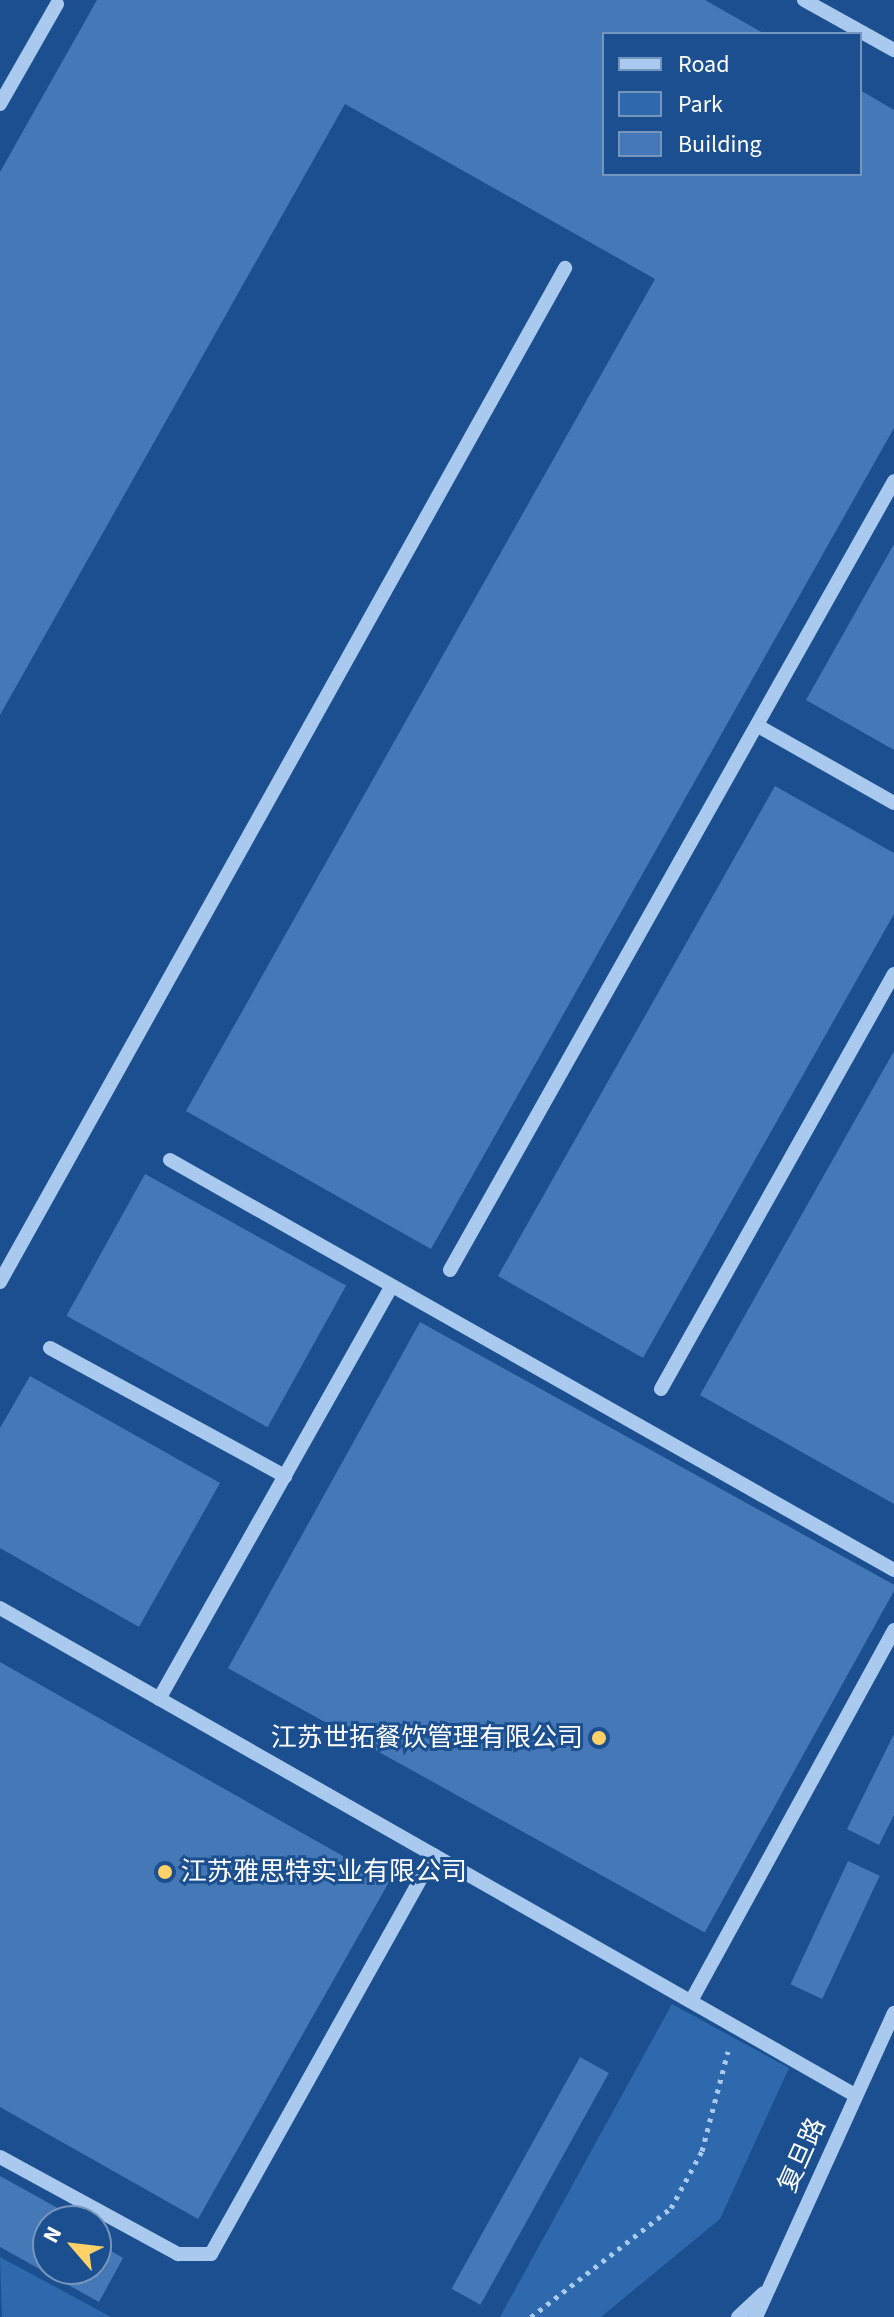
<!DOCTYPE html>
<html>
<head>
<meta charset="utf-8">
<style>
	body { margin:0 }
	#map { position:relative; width:894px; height:2317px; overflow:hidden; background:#1b4f8f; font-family:"Source Sans 3","Noto Sans SC",sans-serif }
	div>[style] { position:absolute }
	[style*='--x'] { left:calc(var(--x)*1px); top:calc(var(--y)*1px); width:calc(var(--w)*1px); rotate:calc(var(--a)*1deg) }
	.green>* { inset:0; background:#2e69ad }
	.building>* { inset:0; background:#4478b7; transform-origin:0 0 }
	.path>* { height:5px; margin-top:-2.5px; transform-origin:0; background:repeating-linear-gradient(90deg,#a9c9ee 0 4px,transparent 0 10px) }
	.minor>* { height:14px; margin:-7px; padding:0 7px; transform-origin:7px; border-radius:7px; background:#a9c9ee }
	.dots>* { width:22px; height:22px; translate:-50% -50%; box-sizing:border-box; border:4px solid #1b4f8f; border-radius:50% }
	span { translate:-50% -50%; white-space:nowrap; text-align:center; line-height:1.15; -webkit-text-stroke:6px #1b4f8f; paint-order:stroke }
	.poi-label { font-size:26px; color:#fff }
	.right { translate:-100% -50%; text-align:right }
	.left { translate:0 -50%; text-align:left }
	.street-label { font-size:26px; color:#fff }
	.legend { position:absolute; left:602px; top:32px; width:260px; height:144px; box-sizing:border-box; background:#1b4f8f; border:2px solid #7695bc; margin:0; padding:10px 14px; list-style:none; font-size:24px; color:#fff }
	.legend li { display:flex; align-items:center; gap:16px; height:40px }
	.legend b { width:40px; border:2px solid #7695bc }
	.north { position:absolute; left:32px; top:2205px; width:80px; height:80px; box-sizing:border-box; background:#1b4f8f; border:2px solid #7695bc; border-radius:50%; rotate:298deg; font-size:22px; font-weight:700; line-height:32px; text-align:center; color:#fff }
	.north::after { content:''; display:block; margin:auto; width:28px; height:36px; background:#ffd166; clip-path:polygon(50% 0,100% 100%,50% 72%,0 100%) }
</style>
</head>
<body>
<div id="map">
	<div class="green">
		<div style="clip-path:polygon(672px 2004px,789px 2068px,720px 2219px,601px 2317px,500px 2317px)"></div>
		<div style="clip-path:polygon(0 2257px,111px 2317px,2px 2317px)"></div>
	</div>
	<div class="building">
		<div style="clip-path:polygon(97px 0,705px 0,765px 34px,604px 34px,604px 174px,860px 174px,860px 90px,894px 110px,894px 428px,431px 1249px,186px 1111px,655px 279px,345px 104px,0 715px,0 172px)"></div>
		<div style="clip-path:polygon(894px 544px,894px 750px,806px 700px)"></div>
		<div style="clip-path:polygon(775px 786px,894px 853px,894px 914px,643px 1358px,498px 1276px)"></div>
		<div style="clip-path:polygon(894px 1051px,894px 1504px,700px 1395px)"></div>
		<div style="left:145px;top:1174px;width:230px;height:162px;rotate:29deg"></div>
		<div style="left:420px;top:1322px;width:545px;height:396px;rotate:29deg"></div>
		<div style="clip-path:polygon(30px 1376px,220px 1483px,139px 1627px,0 1548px,0 1428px)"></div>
		<div style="clip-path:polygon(0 1662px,389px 1882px,198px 2219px,0 2107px)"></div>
		<div style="clip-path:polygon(894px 1734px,894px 1815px,879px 1845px,847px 1829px)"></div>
		<div style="left:848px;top:1861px;width:35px;height:136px;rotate:25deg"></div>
		<div style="left:580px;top:2057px;width:33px;height:265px;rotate:29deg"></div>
		<div style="clip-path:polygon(0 2176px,81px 2221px,48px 2221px,48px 2269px,96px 2269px,96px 2242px,123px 2258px,99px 2302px,0 2247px)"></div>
	</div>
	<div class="path">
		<div style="--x:531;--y:2317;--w:177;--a:-37.9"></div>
		<div style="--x:671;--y:2208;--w:65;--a:-61.5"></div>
		<div style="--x:702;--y:2151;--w:103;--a:-75.4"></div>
	</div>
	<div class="minor">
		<div style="--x:804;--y:0;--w:103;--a:29.1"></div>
		<div style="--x:0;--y:104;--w:115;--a:-60.3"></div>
		<div style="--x:758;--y:726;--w:156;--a:29.5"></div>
		<div style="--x:170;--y:1160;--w:832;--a:29.52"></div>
		<div style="--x:450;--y:1270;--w:905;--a:-60.63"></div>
		<div style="--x:0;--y:1282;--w:1161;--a:-60.87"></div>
		<div style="--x:50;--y:1348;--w:268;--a:28.6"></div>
		<div style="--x:661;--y:1389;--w:476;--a:-60.7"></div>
		<div style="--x:0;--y:1608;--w:984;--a:29.67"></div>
		<div style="--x:159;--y:1699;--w:474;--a:-60.6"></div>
		<div style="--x:691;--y:2001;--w:423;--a:-61.3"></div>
		<div style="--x:0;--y:2157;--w:203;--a:28.6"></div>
		<div style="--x:178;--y:2254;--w:33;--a:0"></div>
		<div style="--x:211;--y:2254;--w:457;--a:-60.8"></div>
		<div style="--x:738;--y:2317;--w:35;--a:-43"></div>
		<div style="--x:756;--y:2317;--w:334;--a:-65.6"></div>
	</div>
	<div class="dots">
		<div style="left:599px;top:1738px;background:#ffd166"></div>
		<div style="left:165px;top:1872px;background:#ffd166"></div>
	</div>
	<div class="poi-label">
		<span class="right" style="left:583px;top:1738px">江苏世拓餐饮管理有限公司</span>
		<span class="left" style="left:181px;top:1872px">江苏雅思特实业有限公司</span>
	</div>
	<div class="street-label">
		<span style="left:802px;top:2155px;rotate:-66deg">复旦路</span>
	</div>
	<ul class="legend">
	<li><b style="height:10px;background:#a9c9ee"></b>Road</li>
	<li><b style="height:22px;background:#2e69ad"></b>Park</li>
	<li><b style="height:22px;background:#4478b7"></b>Building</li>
	</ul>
	<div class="north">N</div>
</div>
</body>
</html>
